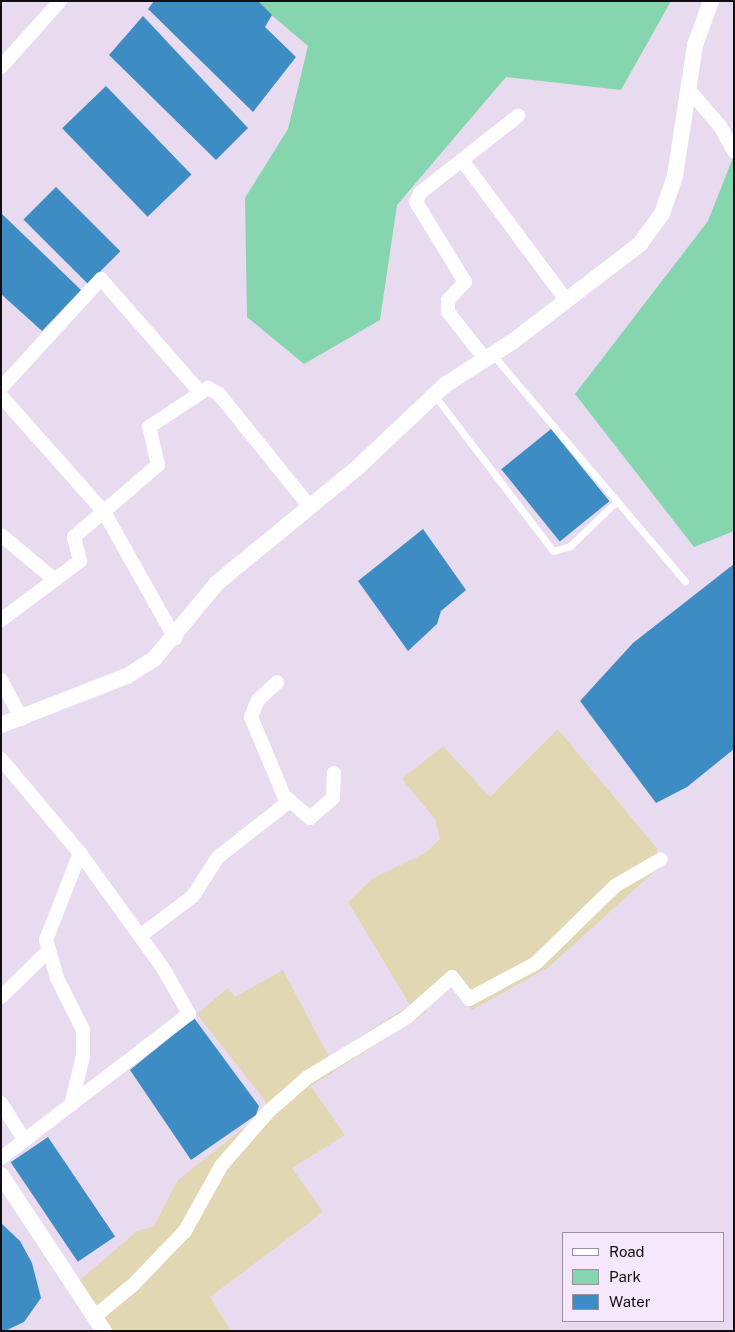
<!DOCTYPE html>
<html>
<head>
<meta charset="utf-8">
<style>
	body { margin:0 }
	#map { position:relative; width:735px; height:1332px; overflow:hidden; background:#e9dbef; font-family:"Public Sans",sans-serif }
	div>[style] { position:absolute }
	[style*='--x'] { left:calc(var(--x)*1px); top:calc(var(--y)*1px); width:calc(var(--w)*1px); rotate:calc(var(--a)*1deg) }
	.green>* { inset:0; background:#85d5ae }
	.sand>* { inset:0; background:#e1d7b2 }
	.water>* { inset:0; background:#3d8cc4; transform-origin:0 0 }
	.service>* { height:7px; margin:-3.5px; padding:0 3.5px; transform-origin:3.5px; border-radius:3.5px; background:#fff }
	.minor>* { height:14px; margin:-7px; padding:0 7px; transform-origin:7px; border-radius:7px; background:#fff }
	.tertiary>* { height:16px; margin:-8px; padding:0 8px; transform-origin:8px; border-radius:8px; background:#fff }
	span { translate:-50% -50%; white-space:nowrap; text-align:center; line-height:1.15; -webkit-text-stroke:4px #f6e8fc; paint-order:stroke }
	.frame { position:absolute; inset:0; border:2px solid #110d13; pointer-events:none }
	.legend { position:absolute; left:562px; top:1232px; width:162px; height:90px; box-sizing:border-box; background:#f6e8fc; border:1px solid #9a909f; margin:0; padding:6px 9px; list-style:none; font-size:15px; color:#110d13 }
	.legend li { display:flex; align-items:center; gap:10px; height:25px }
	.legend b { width:25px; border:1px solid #9a909f }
</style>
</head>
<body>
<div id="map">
	<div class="green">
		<div style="clip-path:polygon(255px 1px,671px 1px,621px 90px,506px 77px,397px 205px,380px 320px,304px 364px,247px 317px,245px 198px,288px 129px,308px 46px)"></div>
		<div style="clip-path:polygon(734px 155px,734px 531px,694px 547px,575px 394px,708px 221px)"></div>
	</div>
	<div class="sand">
		<div style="clip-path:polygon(558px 729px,658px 850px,656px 870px,549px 967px,472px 1010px,450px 983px,423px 1005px,427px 1012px,311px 1086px,345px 1135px,292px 1168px,323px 1212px,210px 1297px,231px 1331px,110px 1331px,80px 1280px,137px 1231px,154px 1226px,178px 1180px,259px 1116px,266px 1102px,197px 1014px,228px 988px,235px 997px,283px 970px,329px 1057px,410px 1005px,348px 902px,372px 879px,425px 853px,440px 839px,435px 819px,402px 779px,443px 746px,490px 797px)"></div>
	</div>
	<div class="water">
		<div style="clip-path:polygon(154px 1px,258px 1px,272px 15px,265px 27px,296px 57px,253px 112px,148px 9px)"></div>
		<div style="clip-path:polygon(143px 16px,248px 128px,216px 160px,109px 55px)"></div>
		<div style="left:106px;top:86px;width:123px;height:61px;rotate:46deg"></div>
		<div style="left:56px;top:187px;width:91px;height:46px;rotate:45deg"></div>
		<div style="clip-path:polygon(1px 213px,81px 290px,42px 331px,1px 294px)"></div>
		<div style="left:551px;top:429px;width:93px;height:64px;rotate:51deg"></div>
		<div style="clip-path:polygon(423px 529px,466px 590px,441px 611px,437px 624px,408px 651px,358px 581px)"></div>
		<div style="clip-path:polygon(734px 564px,734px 749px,687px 787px,656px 803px,580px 701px,633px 643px)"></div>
		<div style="clip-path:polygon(194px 1018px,259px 1106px,256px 1115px,191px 1160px,130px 1070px)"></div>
		<div style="left:48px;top:1137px;width:120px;height:45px;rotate:56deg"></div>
		<div style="clip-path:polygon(1px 1223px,20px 1241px,32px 1263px,41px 1298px,24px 1322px,7px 1330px,1px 1330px)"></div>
	</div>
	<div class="service">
		<div style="--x:493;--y:355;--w:297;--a:49.7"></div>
		<div style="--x:435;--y:396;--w:195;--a:52.7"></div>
		<div style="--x:553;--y:551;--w:18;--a:-16"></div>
		<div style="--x:570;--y:546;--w:65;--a:-43.8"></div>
	</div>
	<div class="minor">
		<div style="--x:1;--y:67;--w:89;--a:-48.2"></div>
		<div style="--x:689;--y:90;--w:48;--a:49.3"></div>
		<div style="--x:720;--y:126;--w:29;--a:61"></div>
		<div style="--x:462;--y:160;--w:174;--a:53.4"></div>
		<div style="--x:486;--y:360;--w:61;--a:-128.4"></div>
		<div style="--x:448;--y:312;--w:12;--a:-90"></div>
		<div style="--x:448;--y:300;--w:25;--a:-47"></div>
		<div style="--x:465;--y:282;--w:94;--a:-121.5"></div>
		<div style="--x:416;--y:202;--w:10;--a:-66"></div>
		<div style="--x:420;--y:193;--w:125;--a:-38.2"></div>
		<div style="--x:1;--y:388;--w:148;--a:-47.5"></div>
		<div style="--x:101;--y:279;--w:150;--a:48.8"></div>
		<div style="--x:1;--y:396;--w:155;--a:48.4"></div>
		<div style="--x:104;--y:512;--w:145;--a:60.6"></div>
		<div style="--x:1;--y:535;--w:70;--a:39.8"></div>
		<div style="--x:1;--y:620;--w:99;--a:-36.8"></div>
		<div style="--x:80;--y:561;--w:25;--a:-104"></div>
		<div style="--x:74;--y:537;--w:111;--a:-40.6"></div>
		<div style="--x:158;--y:465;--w:39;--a:-103"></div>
		<div style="--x:149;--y:427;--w:71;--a:-33.5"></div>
		<div style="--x:208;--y:388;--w:13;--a:29"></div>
		<div style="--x:219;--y:394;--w:145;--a:51.2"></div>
		<div style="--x:1;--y:680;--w:44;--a:61.7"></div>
		<div style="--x:1;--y:759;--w:123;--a:50"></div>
		<div style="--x:80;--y:853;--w:142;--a:54.2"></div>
		<div style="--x:163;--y:968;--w:53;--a:60.5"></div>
		<div style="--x:189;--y:1014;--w:237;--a:142.5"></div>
		<div style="--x:288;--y:799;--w:29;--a:41"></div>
		<div style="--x:310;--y:818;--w:30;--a:-41"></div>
		<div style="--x:333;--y:798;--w:25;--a:-88"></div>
		<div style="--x:140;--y:936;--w:66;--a:-37"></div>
		<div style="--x:193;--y:896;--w:46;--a:-57.3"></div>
		<div style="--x:218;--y:857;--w:88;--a:-38"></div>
		<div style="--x:287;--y:803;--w:93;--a:-112.7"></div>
		<div style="--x:251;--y:717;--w:18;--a:-68"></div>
		<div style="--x:258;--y:700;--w:26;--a:-43"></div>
		<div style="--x:1;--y:997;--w:64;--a:-44.4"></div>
		<div style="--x:1;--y:1103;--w:41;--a:57.8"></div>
		<div style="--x:71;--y:1105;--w:50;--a:-76.2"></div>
		<div style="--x:83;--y:1056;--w:26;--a:-90"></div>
		<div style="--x:83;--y:1030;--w:58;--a:-116.6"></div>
		<div style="--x:57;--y:978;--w:40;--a:-106"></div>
		<div style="--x:46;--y:940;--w:93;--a:-68.7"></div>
		<div style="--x:94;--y:1317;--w:50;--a:-39.4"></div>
		<div style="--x:133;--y:1285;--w:75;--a:-46.1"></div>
		<div style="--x:185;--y:1231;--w:74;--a:-61"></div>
		<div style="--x:221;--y:1166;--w:73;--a:-48.9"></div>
		<div style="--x:269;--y:1111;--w:52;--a:-41.1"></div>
		<div style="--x:308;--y:1077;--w:116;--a:-31.2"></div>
		<div style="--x:407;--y:1017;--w:60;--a:-41.6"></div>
		<div style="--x:452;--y:977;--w:28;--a:52"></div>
		<div style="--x:469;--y:999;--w:76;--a:-28.2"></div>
		<div style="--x:536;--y:963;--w:110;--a:-44.3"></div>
		<div style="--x:615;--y:886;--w:53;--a:-30.4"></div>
	</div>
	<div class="tertiary">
		<div style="--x:1;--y:725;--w:135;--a:-21.3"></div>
		<div style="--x:127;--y:676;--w:32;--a:-32"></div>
		<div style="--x:154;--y:659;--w:99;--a:-50.3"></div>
		<div style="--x:217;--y:583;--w:181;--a:-39.4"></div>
		<div style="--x:357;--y:468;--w:121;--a:-43.3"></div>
		<div style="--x:445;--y:385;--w:80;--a:-32.7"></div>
		<div style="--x:512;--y:342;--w:161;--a:-37.4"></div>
		<div style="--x:640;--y:244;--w:37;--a:-54"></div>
		<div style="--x:662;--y:214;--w:40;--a:-71.1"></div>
		<div style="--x:675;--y:176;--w:133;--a:-81.3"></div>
		<div style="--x:695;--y:45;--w:47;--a:-70"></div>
		<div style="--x:1;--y:1175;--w:187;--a:56.6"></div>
	</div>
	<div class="frame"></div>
	<ul class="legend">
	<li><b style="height:6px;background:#fff"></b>Road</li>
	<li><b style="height:14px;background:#85d5ae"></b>Park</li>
	<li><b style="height:14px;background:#3d8cc4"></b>Water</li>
	</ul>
</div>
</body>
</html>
